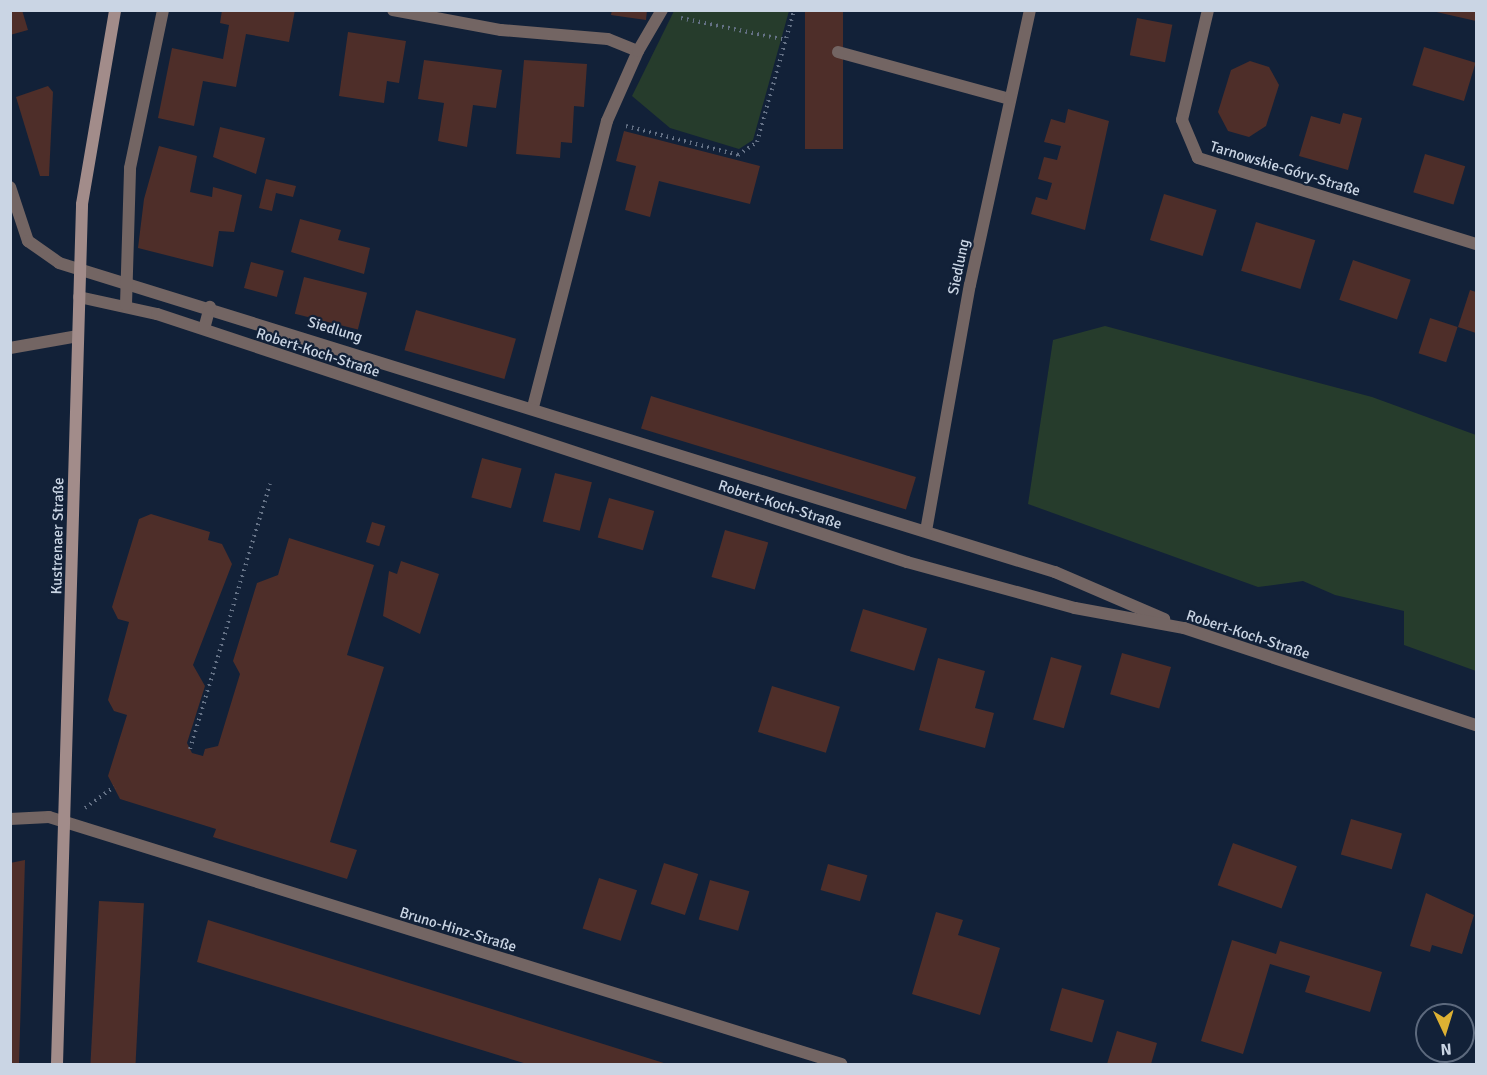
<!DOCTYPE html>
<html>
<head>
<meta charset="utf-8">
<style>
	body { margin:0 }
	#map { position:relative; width:1487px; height:1075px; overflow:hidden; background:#122138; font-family:Signika,sans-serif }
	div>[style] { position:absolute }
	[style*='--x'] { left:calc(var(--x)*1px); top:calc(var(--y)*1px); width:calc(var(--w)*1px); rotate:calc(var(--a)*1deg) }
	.green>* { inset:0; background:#263c2c }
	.building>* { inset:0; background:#4e2e29; transform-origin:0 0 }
	.path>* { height:4px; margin-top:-2px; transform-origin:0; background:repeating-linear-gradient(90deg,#657286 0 1.5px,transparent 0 6px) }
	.lane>* { height:12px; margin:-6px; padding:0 6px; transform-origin:6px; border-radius:6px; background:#736563 }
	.street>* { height:12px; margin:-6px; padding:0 6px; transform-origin:6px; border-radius:6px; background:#736563 }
	.secondary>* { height:12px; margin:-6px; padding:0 6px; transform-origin:6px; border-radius:6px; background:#a28c8a }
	span { translate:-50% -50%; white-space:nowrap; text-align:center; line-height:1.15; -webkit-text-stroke:4.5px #122138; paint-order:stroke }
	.street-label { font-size:15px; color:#cad5e4 }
	.frame { position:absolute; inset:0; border:12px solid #cad5e4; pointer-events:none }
	.north { position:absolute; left:1415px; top:1003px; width:60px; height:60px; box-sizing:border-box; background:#122138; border:2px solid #5c697d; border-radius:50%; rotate:176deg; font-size:16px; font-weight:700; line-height:24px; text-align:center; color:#cad5e4 }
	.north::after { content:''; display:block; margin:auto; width:21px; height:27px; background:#ddb133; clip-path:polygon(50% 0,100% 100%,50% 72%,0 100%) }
</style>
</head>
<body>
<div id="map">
	<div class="green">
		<div style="clip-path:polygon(674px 11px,789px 11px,753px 140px,739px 149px,670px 128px,632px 96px)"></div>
		<div style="clip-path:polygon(1105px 326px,1372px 397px,1476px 435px,1476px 671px,1404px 645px,1404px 611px,1335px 595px,1303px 581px,1258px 587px,1028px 504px,1053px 340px)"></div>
	</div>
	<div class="building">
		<div style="clip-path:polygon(10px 10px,22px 10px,28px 30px,10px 35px)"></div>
		<div style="clip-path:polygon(222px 10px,295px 10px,289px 42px,246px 34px,236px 87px,203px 81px,194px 126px,158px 118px,172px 48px,223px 59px,229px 25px,220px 23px)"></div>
		<div style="clip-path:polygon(612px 10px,647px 10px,646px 20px,611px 15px)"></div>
		<div style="left:805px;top:10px;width:38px;height:139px"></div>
		<div style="clip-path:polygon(1432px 10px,1476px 10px,1476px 21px,1432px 11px)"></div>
		<div style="left:1137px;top:18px;width:36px;height:38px;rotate:11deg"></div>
		<div style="clip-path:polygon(348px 32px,406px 41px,399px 83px,387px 81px,384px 103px,339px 96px)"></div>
		<div style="left:1424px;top:47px;width:54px;height:40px;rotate:17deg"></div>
		<div style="clip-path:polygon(424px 60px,502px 70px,496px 108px,473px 105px,467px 147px,438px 141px,444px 103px,418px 99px)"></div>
		<div style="clip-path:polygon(524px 60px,587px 64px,584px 107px,574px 106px,572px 143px,561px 142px,560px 158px,516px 154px)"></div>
		<div style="clip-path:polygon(1250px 61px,1269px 67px,1279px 85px,1266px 126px,1249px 137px,1228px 131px,1218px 112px,1231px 70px)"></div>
		<div style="clip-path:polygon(48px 86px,53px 92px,49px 176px,40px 176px,16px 97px)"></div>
		<div style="clip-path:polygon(1068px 109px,1109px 121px,1085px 230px,1031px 214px,1036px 197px,1047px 200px,1052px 183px,1038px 179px,1044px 157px,1057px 160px,1061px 146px,1044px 142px,1051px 119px,1065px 123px)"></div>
		<div style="clip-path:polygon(1343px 113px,1362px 118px,1348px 170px,1299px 156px,1311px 116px,1340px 124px)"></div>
		<div style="clip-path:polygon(220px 127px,265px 138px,256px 174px,213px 157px)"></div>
		<div style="clip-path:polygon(624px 131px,760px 166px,750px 204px,659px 181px,650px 217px,625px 210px,636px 166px,616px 161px)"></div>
		<div style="clip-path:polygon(159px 146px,197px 156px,190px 192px,212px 197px,213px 187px,242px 195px,234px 232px,219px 231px,213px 267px,138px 248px,144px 199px)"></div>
		<div style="left:1425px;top:154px;width:42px;height:40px;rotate:17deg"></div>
		<div style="clip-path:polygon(266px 179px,296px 186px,293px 197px,276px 193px,272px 211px,259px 208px)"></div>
		<div style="left:1164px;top:194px;width:55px;height:48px;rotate:17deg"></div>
		<div style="clip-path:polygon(300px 219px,341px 230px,338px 240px,370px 248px,364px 274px,291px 252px)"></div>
		<div style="left:1256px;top:222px;width:62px;height:51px;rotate:17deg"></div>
		<div style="left:1353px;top:260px;width:61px;height:42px;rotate:19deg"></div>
		<div style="left:251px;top:262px;width:34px;height:27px;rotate:15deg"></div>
		<div style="left:304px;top:277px;width:65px;height:38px;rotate:14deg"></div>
		<div style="clip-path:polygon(1470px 290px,1476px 292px,1476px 333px,1458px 327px)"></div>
		<div style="left:416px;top:310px;width:104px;height:42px;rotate:16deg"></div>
		<div style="left:1430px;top:318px;width:29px;height:37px;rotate:18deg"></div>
		<div style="left:651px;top:396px;width:277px;height:34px;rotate:17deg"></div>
		<div style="left:482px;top:458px;width:41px;height:41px;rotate:15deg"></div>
		<div style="left:555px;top:473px;width:38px;height:50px;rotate:14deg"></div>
		<div style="left:609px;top:498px;width:47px;height:41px;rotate:16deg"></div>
		<div style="clip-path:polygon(151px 514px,210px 532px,208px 540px,222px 544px,232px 564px,193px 665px,205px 686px,187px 743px,192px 753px,203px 756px,205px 749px,218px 746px,240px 674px,233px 661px,257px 583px,278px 575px,289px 538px,374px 565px,347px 655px,384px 667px,330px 842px,357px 850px,347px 879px,213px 837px,216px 829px,120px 799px,108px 776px,127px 715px,114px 711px,108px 700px,129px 622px,118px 619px,112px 607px,139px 519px)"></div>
		<div style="left:372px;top:522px;width:14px;height:21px;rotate:17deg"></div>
		<div style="left:725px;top:530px;width:45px;height:49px;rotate:16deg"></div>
		<div style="clip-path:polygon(401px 561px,439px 574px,420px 634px,383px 616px,389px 571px,397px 574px)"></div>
		<div style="left:863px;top:609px;width:67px;height:44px;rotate:17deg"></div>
		<div style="left:1122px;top:653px;width:51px;height:43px;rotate:16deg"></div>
		<div style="left:1051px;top:657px;width:32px;height:65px;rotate:16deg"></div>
		<div style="clip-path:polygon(938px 658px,985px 671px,975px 708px,994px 713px,985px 748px,919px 730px)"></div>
		<div style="left:772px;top:686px;width:71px;height:48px;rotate:17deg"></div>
		<div style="left:1351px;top:819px;width:53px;height:37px;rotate:16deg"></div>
		<div style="left:1233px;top:843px;width:68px;height:45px;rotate:20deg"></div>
		<div style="clip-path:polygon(25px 860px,19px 1064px,10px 1064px,10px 863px)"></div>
		<div style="left:664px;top:863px;width:36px;height:43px;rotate:18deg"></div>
		<div style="left:828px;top:864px;width:41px;height:27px;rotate:16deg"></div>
		<div style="left:599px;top:878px;width:40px;height:53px;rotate:18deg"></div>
		<div style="left:710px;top:880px;width:41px;height:41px;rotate:16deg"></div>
		<div style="clip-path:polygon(1426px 893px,1474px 915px,1462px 954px,1432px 945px,1430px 952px,1410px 946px)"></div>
		<div style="left:99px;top:901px;width:45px;height:163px;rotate:3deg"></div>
		<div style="clip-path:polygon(936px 912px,963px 920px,958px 935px,1000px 948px,980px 1015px,912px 994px)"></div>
		<div style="clip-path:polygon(208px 920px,667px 1064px,527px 1064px,197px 962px)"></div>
		<div style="clip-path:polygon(1232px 940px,1276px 954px,1280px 941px,1382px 972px,1370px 1012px,1305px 992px,1310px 976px,1270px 964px,1243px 1054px,1201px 1041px)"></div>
		<div style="left:1062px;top:988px;width:44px;height:44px;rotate:16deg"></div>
		<div style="clip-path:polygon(1117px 1031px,1157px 1043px,1151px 1064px,1107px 1064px)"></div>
	</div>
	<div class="path">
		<div style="--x:681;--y:18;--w:107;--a:11.8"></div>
		<div style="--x:626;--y:126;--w:116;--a:14.5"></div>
		<div style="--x:738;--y:155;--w:23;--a:-34"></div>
		<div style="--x:757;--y:142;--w:137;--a:-74.3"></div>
		<div style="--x:190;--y:749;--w:277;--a:-73.2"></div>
		<div style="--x:85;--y:808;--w:36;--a:-36"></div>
	</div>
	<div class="lane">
		<div style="--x:838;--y:52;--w:178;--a:15.3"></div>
	</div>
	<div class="street">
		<div style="--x:393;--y:10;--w:110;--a:10.5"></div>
		<div style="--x:501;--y:30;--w:107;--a:4.8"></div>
		<div style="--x:608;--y:39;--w:32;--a:22"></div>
		<div style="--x:638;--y:51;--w:77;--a:113.9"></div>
		<div style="--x:607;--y:121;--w:295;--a:104.5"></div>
		<div style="--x:1208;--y:10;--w:113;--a:103.3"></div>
		<div style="--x:1182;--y:120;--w:41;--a:67.2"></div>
		<div style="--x:1198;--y:158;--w:291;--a:17.2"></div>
		<div style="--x:638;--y:51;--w:48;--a:-59.7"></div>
		<div style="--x:10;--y:187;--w:57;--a:71.6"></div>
		<div style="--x:28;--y:241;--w:38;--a:35"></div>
		<div style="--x:59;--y:263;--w:1043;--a:17.24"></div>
		<div style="--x:1055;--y:572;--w:119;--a:23.3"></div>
		<div style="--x:79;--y:297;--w:80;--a:12.3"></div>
		<div style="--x:157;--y:314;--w:790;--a:18.3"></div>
		<div style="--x:907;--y:562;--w:174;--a:15.3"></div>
		<div style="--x:1075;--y:608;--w:111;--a:10.4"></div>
		<div style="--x:1184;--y:628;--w:308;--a:18.4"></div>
		<div style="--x:126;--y:305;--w:137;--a:-88.3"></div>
		<div style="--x:130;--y:168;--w:161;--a:-78.2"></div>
		<div style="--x:204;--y:329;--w:23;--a:-75"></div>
		<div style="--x:10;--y:348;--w:69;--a:-10"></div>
		<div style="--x:926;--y:531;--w:250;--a:-79.9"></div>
		<div style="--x:970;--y:285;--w:281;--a:-77.7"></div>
		<div style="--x:10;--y:819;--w:39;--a:-3"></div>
		<div style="--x:49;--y:817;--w:830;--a:17.32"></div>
	</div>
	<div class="secondary">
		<div style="--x:57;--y:1064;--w:860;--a:-88.33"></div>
		<div style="--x:82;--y:204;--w:197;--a:-80.3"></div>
	</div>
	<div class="street-label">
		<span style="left:1285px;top:169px;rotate:17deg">Tarnowskie-Góry-Straße</span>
		<span style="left:959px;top:267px;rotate:-78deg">Siedlung</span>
		<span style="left:335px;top:330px;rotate:17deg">Siedlung</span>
		<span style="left:318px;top:353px;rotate:18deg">Robert-Koch-Straße</span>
		<span style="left:780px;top:505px;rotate:18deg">Robert-Koch-Straße</span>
		<span style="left:58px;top:536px;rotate:-89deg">Kustrenaer Straße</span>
		<span style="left:1248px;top:635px;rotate:18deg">Robert-Koch-Straße</span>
		<span style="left:458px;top:930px;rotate:17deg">Bruno-Hinz-Straße</span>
	</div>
	<div class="frame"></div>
	<div class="north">N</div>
</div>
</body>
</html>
